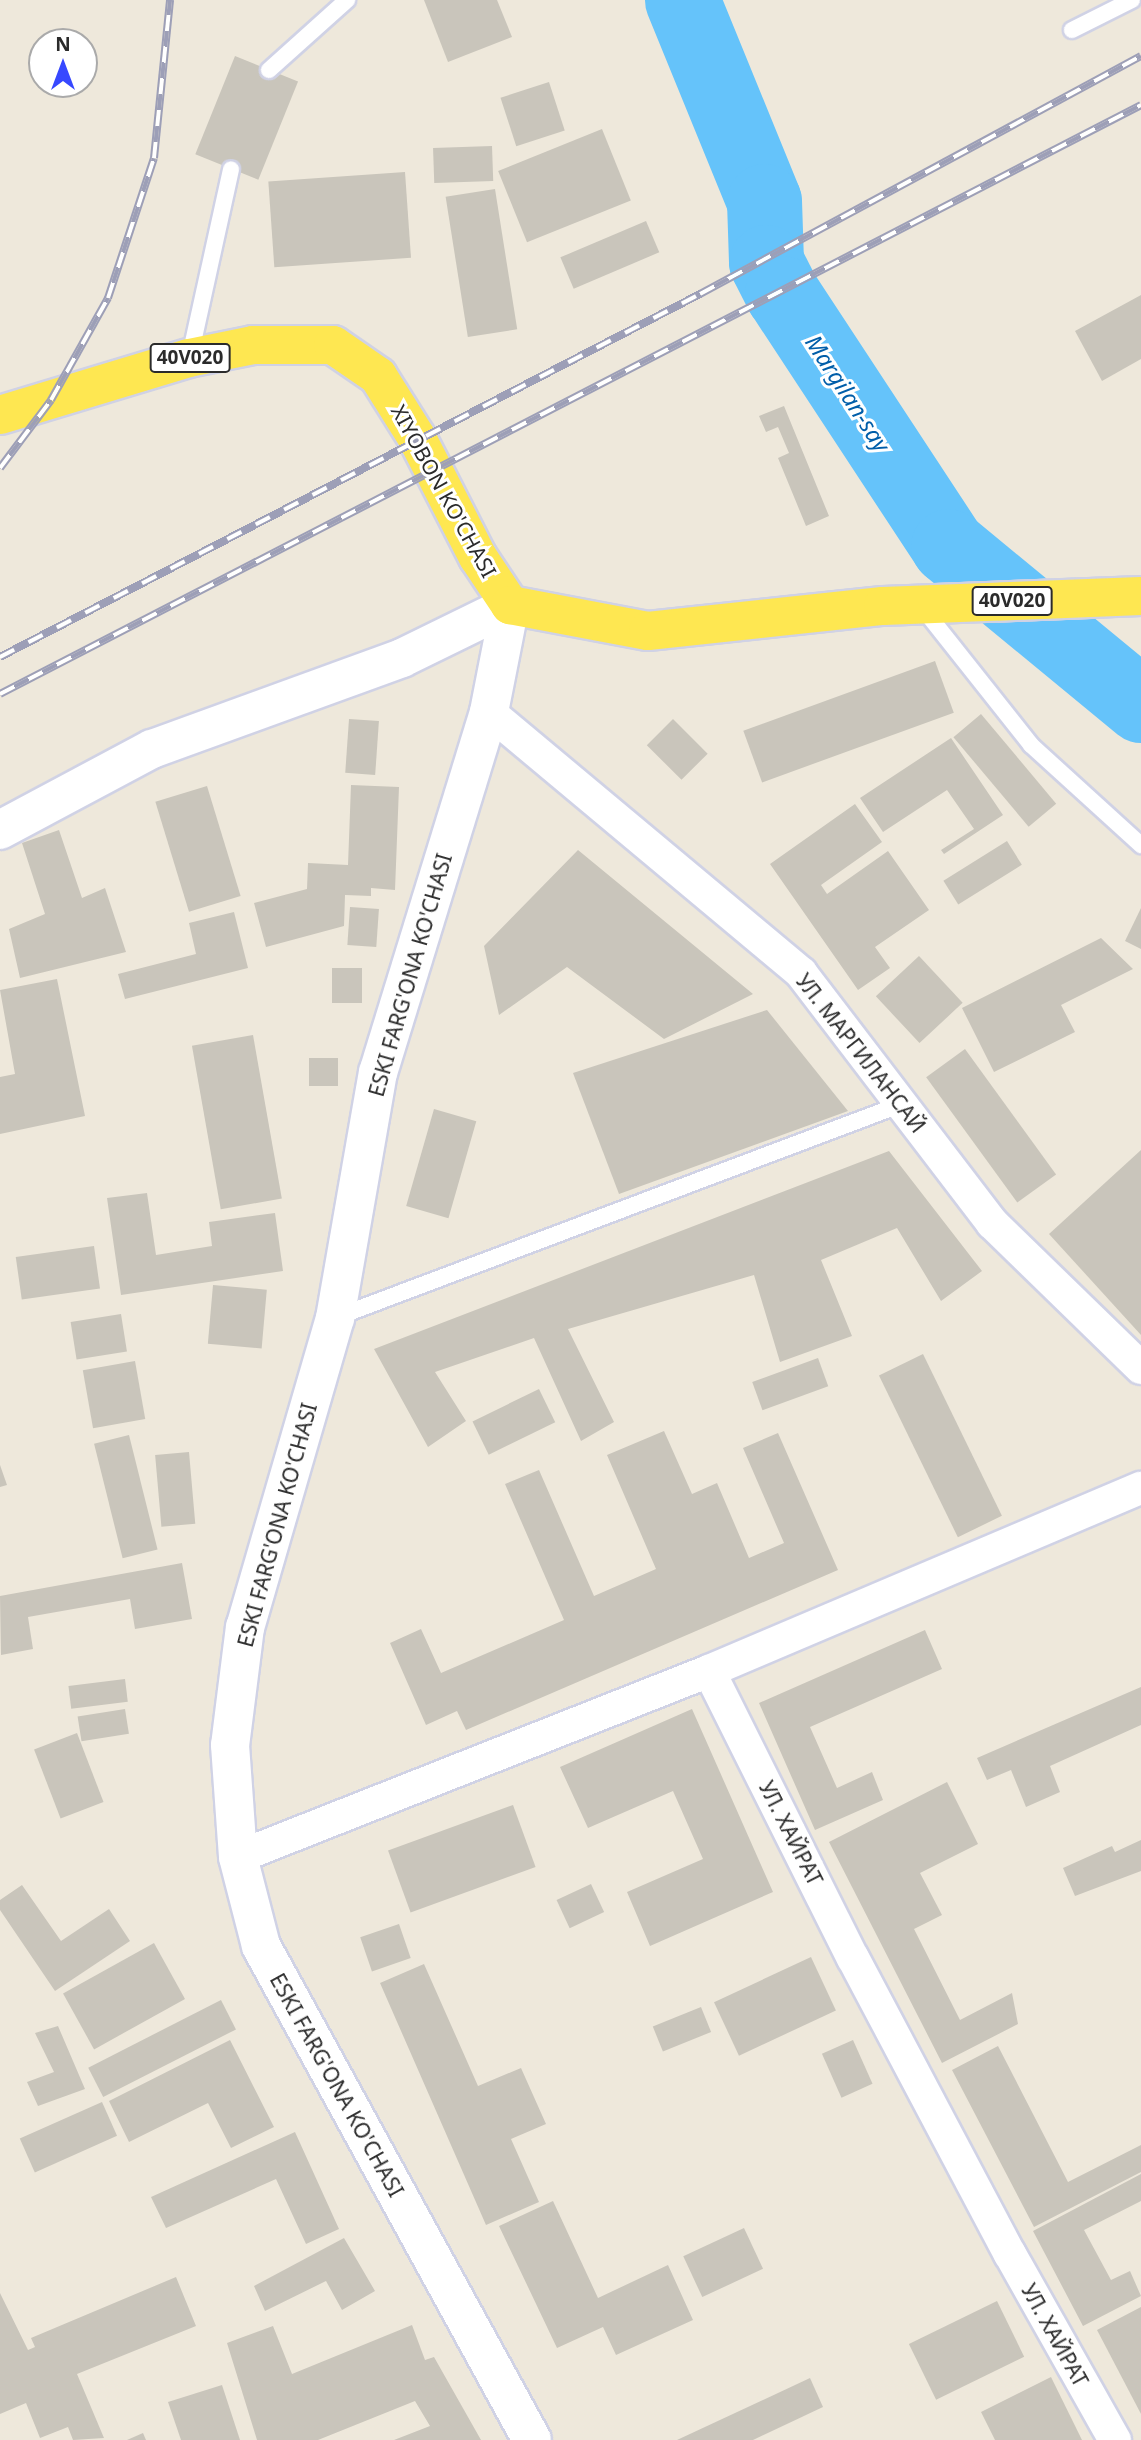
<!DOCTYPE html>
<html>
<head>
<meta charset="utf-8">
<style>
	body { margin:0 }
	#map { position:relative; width:1141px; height:2440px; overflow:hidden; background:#eee8db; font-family:"Noto Sans",sans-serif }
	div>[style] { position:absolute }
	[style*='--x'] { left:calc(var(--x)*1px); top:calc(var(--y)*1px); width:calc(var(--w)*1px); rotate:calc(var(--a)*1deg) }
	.river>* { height:75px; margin:-37.5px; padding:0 37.5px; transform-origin:37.5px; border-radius:37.5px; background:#65c3fa }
	.building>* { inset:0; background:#c9c5bb; transform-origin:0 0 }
	.roads { filter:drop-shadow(2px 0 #d0d2e5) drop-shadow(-2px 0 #d0d2e5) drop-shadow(0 2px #d0d2e5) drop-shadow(0 -2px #d0d2e5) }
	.service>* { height:16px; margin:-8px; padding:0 8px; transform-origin:8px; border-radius:8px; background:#fff }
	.minor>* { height:32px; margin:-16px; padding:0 16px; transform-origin:16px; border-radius:16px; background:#fff }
	.tertiary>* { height:38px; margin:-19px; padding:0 19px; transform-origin:19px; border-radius:19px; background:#fff }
	.secondary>* { height:38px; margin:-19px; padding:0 19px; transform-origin:19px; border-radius:19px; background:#fff }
	.primary>* { height:38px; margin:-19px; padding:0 19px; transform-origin:19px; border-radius:19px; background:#fee751 }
	.rail>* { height:8px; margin-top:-4px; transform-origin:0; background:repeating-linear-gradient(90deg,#fff 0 16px,#9d9fb7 0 32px); box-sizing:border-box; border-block:2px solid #9d9fb7 }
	span { translate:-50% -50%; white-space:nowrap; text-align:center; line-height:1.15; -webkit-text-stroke:6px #fff; paint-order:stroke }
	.shield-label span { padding:2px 5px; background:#fff; border:2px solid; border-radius:5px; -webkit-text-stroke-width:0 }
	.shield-label { font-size:19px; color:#2b2b2b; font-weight:700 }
	.street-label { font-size:21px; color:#2b2b2b }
	.water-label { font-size:23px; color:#015ea9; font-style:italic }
	.north { position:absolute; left:28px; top:28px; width:70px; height:70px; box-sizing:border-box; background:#fff; border:2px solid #aaa; border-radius:50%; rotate:0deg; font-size:19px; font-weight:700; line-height:28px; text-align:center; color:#2b2b2b }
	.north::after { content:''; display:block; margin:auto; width:24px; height:32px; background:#3748ff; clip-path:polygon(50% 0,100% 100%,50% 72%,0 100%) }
</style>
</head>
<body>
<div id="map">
	<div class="river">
		<div style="--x:682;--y:0;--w:217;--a:67.8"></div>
		<div style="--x:764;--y:201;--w:61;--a:88.1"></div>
		<div style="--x:766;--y:262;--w:35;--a:63"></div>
		<div style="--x:782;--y:293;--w:303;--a:56.7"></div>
		<div style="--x:948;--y:546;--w:250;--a:39.5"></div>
	</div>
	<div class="building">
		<div style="clip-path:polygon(424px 0,497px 0,512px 37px,448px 62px)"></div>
		<div style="left:235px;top:56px;width:68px;height:106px;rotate:22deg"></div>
		<div style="left:549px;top:82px;width:51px;height:51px;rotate:72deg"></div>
		<div style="left:602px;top:129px;width:77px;height:112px;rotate:68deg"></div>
		<div style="left:492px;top:146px;width:35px;height:59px;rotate:88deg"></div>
		<div style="left:405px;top:172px;width:86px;height:137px;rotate:86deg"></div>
		<div style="left:495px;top:189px;width:142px;height:50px;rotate:81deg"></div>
		<div style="left:646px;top:221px;width:34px;height:93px;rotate:67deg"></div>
		<div style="clip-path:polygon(1141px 295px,1141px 359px,1102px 381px,1075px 331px)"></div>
		<div style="clip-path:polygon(784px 406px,829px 516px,806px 526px,778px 458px,789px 453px,778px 427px,766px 432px,759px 416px)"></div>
		<div style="left:935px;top:661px;width:55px;height:204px;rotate:70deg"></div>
		<div style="left:981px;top:714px;width:117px;height:36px;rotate:50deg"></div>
		<div style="left:349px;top:719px;width:30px;height:54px;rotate:4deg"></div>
		<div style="left:673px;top:719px;width:49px;height:37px;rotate:45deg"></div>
		<div style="clip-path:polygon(951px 738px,1003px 815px,944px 854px,941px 850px,974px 829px,947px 790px,883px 832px,860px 798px)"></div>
		<div style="clip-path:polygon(351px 785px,399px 787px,395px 890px,371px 888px,371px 896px,345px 895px,344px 926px,266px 947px,254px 903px,307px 889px,308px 863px,348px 865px)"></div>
		<div style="left:207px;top:786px;width:115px;height:54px;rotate:73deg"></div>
		<div style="clip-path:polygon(855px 804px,882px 842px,821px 885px,827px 894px,888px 851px,929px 910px,875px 947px,890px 968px,858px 990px,770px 864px)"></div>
		<div style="clip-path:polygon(59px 830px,82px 898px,105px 888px,126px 952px,20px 978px,9px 929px,45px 914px,22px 843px)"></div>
		<div style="left:1007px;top:841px;width:28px;height:75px;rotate:58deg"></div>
		<div style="clip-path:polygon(578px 850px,753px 994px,664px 1039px,567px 967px,499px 1015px,484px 946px)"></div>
		<div style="left:350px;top:907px;width:29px;height:38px;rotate:4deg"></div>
		<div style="clip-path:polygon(1141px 908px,1141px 949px,1125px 941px)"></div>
		<div style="clip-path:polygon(234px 912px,248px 968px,125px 999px,118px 974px,196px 954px,189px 923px)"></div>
		<div style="clip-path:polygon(1101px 938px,1133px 969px,1061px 1005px,1075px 1032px,994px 1072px,962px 1008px)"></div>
		<div style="left:919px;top:956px;width:64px;height:59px;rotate:47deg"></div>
		<div style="left:332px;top:968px;width:30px;height:35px"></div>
		<div style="clip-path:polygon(57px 979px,85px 1116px,0 1134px,0 1077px,15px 1074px,0 990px)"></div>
		<div style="clip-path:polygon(767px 1010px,848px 1111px,619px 1194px,573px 1073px)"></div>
		<div style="left:253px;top:1035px;width:166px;height:62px;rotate:80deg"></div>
		<div style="left:965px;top:1049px;width:155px;height:48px;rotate:54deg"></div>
		<div style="left:309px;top:1058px;width:29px;height:28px"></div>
		<div style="left:434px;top:1109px;width:44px;height:101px;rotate:16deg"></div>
		<div style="clip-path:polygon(1141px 1150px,1141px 1335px,1049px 1234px)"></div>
		<div style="clip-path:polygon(889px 1151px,982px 1271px,941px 1301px,897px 1228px,821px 1260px,852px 1336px,780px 1362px,754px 1275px,568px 1329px,614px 1422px,581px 1441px,534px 1338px,435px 1372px,466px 1421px,428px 1447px,374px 1349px)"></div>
		<div style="clip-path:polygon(147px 1193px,156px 1255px,212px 1246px,209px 1222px,275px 1213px,283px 1271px,121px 1295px,107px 1198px)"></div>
		<div style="left:94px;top:1246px;width:43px;height:79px;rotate:82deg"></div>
		<div style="left:213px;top:1285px;width:54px;height:59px;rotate:5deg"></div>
		<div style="left:121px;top:1314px;width:38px;height:51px;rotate:81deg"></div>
		<div style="left:923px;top:1354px;width:180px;height:49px;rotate:64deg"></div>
		<div style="left:818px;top:1358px;width:30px;height:70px;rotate:70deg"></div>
		<div style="left:135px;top:1361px;width:59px;height:53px;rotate:80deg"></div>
		<div style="left:539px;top:1389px;width:37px;height:74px;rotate:64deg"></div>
		<div style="clip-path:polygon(664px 1431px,692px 1494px,717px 1483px,749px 1558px,784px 1543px,743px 1448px,778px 1433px,838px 1570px,466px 1730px,457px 1711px,426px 1725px,390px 1643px,421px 1629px,441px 1673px,564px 1620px,505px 1484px,539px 1470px,594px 1596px,656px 1569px,607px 1455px)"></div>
		<div style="left:129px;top:1435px;width:118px;height:36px;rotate:76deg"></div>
		<div style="left:189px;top:1452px;width:72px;height:34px;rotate:85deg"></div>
		<div style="clip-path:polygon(0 1465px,7px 1485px,0 1487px)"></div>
		<div style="clip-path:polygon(182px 1563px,192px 1619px,135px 1629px,130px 1599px,28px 1617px,33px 1649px,1px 1655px,0 1596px)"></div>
		<div style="clip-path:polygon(925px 1630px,942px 1669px,810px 1727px,837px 1788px,872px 1772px,883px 1800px,815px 1830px,759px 1703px)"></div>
		<div style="left:125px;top:1679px;width:23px;height:57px;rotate:83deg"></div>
		<div style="clip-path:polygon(1141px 1687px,1141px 1725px,1050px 1766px,1060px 1792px,1026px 1807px,1011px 1770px,987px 1780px,977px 1758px)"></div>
		<div style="left:125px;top:1709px;width:25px;height:48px;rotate:81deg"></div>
		<div style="clip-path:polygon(692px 1709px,773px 1892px,650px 1946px,627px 1892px,703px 1859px,673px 1791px,588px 1828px,560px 1767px)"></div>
		<div style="left:77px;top:1733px;width:74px;height:46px;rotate:69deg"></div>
		<div style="clip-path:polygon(947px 1782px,978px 1844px,920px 1873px,942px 1915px,914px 1929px,960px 2020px,1012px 1993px,1018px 2024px,942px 2063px,829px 1842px)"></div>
		<div style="left:513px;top:1805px;width:66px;height:133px;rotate:70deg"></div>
		<div style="clip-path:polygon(1141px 1840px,1141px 1871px,1075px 1896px,1063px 1868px,1112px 1846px,1115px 1852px)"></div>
		<div style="left:591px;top:1884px;width:31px;height:38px;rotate:65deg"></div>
		<div style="clip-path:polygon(22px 1885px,61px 1941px,109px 1909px,130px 1941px,55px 1991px,0 1910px,0 1900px)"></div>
		<div style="left:399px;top:1924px;width:36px;height:41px;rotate:71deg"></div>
		<div style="left:154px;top:1943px;width:64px;height:104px;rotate:61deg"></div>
		<div style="left:811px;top:1957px;width:59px;height:107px;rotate:65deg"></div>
		<div style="clip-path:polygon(424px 1964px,478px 2086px,521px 2068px,546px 2124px,511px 2139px,539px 2202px,486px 2225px,380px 1983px)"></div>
		<div style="left:221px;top:2000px;width:33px;height:149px;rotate:63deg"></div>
		<div style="left:701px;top:2007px;width:27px;height:52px;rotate:68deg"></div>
		<div style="clip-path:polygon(58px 2026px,85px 2089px,38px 2106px,27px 2082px,54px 2072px,35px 2033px)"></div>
		<div style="clip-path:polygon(230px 2040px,274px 2127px,231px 2148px,208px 2103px,129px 2142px,109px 2101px)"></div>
		<div style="left:853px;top:2040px;width:48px;height:34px;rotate:66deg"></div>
		<div style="clip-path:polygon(998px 2046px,1068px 2182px,1141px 2145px,1141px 2172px,1034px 2227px,952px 2070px)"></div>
		<div style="left:102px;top:2102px;width:37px;height:90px;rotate:66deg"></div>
		<div style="clip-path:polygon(295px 2132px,339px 2229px,306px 2244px,276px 2179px,166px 2228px,151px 2197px)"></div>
		<div style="clip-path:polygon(1141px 2174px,1141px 2201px,1084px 2230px,1111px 2280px,1130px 2271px,1141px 2296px,1083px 2326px,1033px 2231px)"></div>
		<div style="clip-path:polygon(553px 2201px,598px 2298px,668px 2265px,693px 2320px,616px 2355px,603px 2327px,557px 2348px,499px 2226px)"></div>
		<div style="left:744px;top:2228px;width:45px;height:67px;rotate:65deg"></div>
		<div style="clip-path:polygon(344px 2238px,375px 2291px,342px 2310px,326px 2281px,265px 2311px,254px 2286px)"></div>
		<div style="clip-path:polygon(176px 2277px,196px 2326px,77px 2374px,104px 2438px,73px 2440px,68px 2427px,40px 2438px,26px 2403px,0 2414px,0 2293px,28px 2350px,35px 2347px,31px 2338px)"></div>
		<div style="left:997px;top:2301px;width:62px;height:98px;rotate:64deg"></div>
		<div style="clip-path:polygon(1141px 2307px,1141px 2414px,1097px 2330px)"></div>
		<div style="clip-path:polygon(412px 2325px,425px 2360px,434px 2357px,481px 2440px,394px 2440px,430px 2426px,415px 2401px,318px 2440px,257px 2440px,227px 2343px,273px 2326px,292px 2374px)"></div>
		<div style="clip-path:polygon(1051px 2377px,1082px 2440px,995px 2440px,981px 2412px)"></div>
		<div style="clip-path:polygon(810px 2378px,823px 2407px,753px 2440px,677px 2440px)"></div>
		<div style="clip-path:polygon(222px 2385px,240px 2440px,181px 2440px,168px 2402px)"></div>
		<div style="clip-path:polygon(143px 2433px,146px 2440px,127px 2440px)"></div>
	</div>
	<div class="roads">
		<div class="service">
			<div style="--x:1072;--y:30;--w:67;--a:-26.6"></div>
			<div style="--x:269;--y:70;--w:105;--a:-41.9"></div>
			<div style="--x:190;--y:356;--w:191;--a:-77.6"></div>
			<div style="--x:921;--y:606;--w:177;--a:51.6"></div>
			<div style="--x:1031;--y:745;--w:149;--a:42.3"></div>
			<div style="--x:337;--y:1317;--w:604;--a:-20.66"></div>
		</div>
		<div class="minor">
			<div style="--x:489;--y:712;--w:407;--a:39.9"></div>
			<div style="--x:801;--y:973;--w:315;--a:52.6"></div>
			<div style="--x:992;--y:1223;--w:208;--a:44.2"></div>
			<div style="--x:709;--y:1671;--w:469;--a:-23"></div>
			<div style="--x:238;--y:1857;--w:506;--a:-21.55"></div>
			<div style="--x:709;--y:1671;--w:321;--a:63.4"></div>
			<div style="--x:853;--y:1958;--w:335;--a:62.1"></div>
			<div style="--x:1010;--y:2254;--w:214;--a:60.6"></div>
		</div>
		<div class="tertiary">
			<div style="--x:0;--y:830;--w:172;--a:-28.1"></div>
			<div style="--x:152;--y:749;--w:266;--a:-20"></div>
			<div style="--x:402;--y:658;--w:120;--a:-26.1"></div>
		</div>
		<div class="secondary">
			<div style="--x:510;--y:605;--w:109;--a:101.1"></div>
			<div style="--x:489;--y:712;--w:377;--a:107.1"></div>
			<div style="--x:378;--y:1072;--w:250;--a:99.9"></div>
			<div style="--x:335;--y:1318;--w:322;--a:106.2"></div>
			<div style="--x:245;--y:1627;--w:119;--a:97.2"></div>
			<div style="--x:230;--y:1745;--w:112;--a:85.9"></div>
			<div style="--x:238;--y:1857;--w:92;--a:75.5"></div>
			<div style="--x:261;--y:1946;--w:563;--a:61.25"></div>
		</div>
		<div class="primary">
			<div style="--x:0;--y:415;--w:197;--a:-16.8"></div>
			<div style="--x:189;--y:358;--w:65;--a:-11.5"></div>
			<div style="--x:253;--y:345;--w:80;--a:0"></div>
			<div style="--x:333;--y:345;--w:55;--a:34.6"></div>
			<div style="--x:378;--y:376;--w:73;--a:57.8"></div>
			<div style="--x:417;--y:438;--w:134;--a:62.9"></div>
			<div style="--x:478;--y:557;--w:58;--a:56.3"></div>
			<div style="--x:510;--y:605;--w:140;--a:10.7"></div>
			<div style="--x:648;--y:631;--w:236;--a:-6.1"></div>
			<div style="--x:883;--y:606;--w:258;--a:-2.2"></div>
		</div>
	</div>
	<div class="rail">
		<div style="--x:0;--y:468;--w:85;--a:-53.1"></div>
		<div style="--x:51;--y:400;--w:117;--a:-60.8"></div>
		<div style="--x:108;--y:298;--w:147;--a:-71.8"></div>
		<div style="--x:154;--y:158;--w:159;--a:-84.2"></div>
		<div style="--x:0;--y:657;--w:789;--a:-27.41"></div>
		<div style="--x:700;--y:294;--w:501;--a:-28.35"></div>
		<div style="--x:0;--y:694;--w:1284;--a:-27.3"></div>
	</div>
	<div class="shield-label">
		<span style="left:190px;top:358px">40V020</span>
		<span style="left:1012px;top:601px">40V020</span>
	</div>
	<div class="street-label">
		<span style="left:444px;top:491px;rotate:61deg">XIYOBON KO'CHASI</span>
		<span style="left:410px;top:975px;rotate:-74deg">ESKI FARG'ONA KO'CHASI</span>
		<span style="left:861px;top:1053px;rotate:52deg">УЛ. МАРГИЛАНСАЙ</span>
		<span style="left:277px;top:1525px;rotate:-75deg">ESKI FARG'ONA KO'CHASI</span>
		<span style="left:791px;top:1833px;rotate:63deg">УЛ. ХАЙРАТ</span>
		<span style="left:337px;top:2085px;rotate:61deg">ESKI FARG'ONA KO'CHASI</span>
		<span style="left:1055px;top:2335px;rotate:61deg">УЛ. ХАЙРАТ</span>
	</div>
	<div class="water-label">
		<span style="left:848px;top:393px;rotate:57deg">Margilan-say</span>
	</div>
	<div class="north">N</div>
</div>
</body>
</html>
